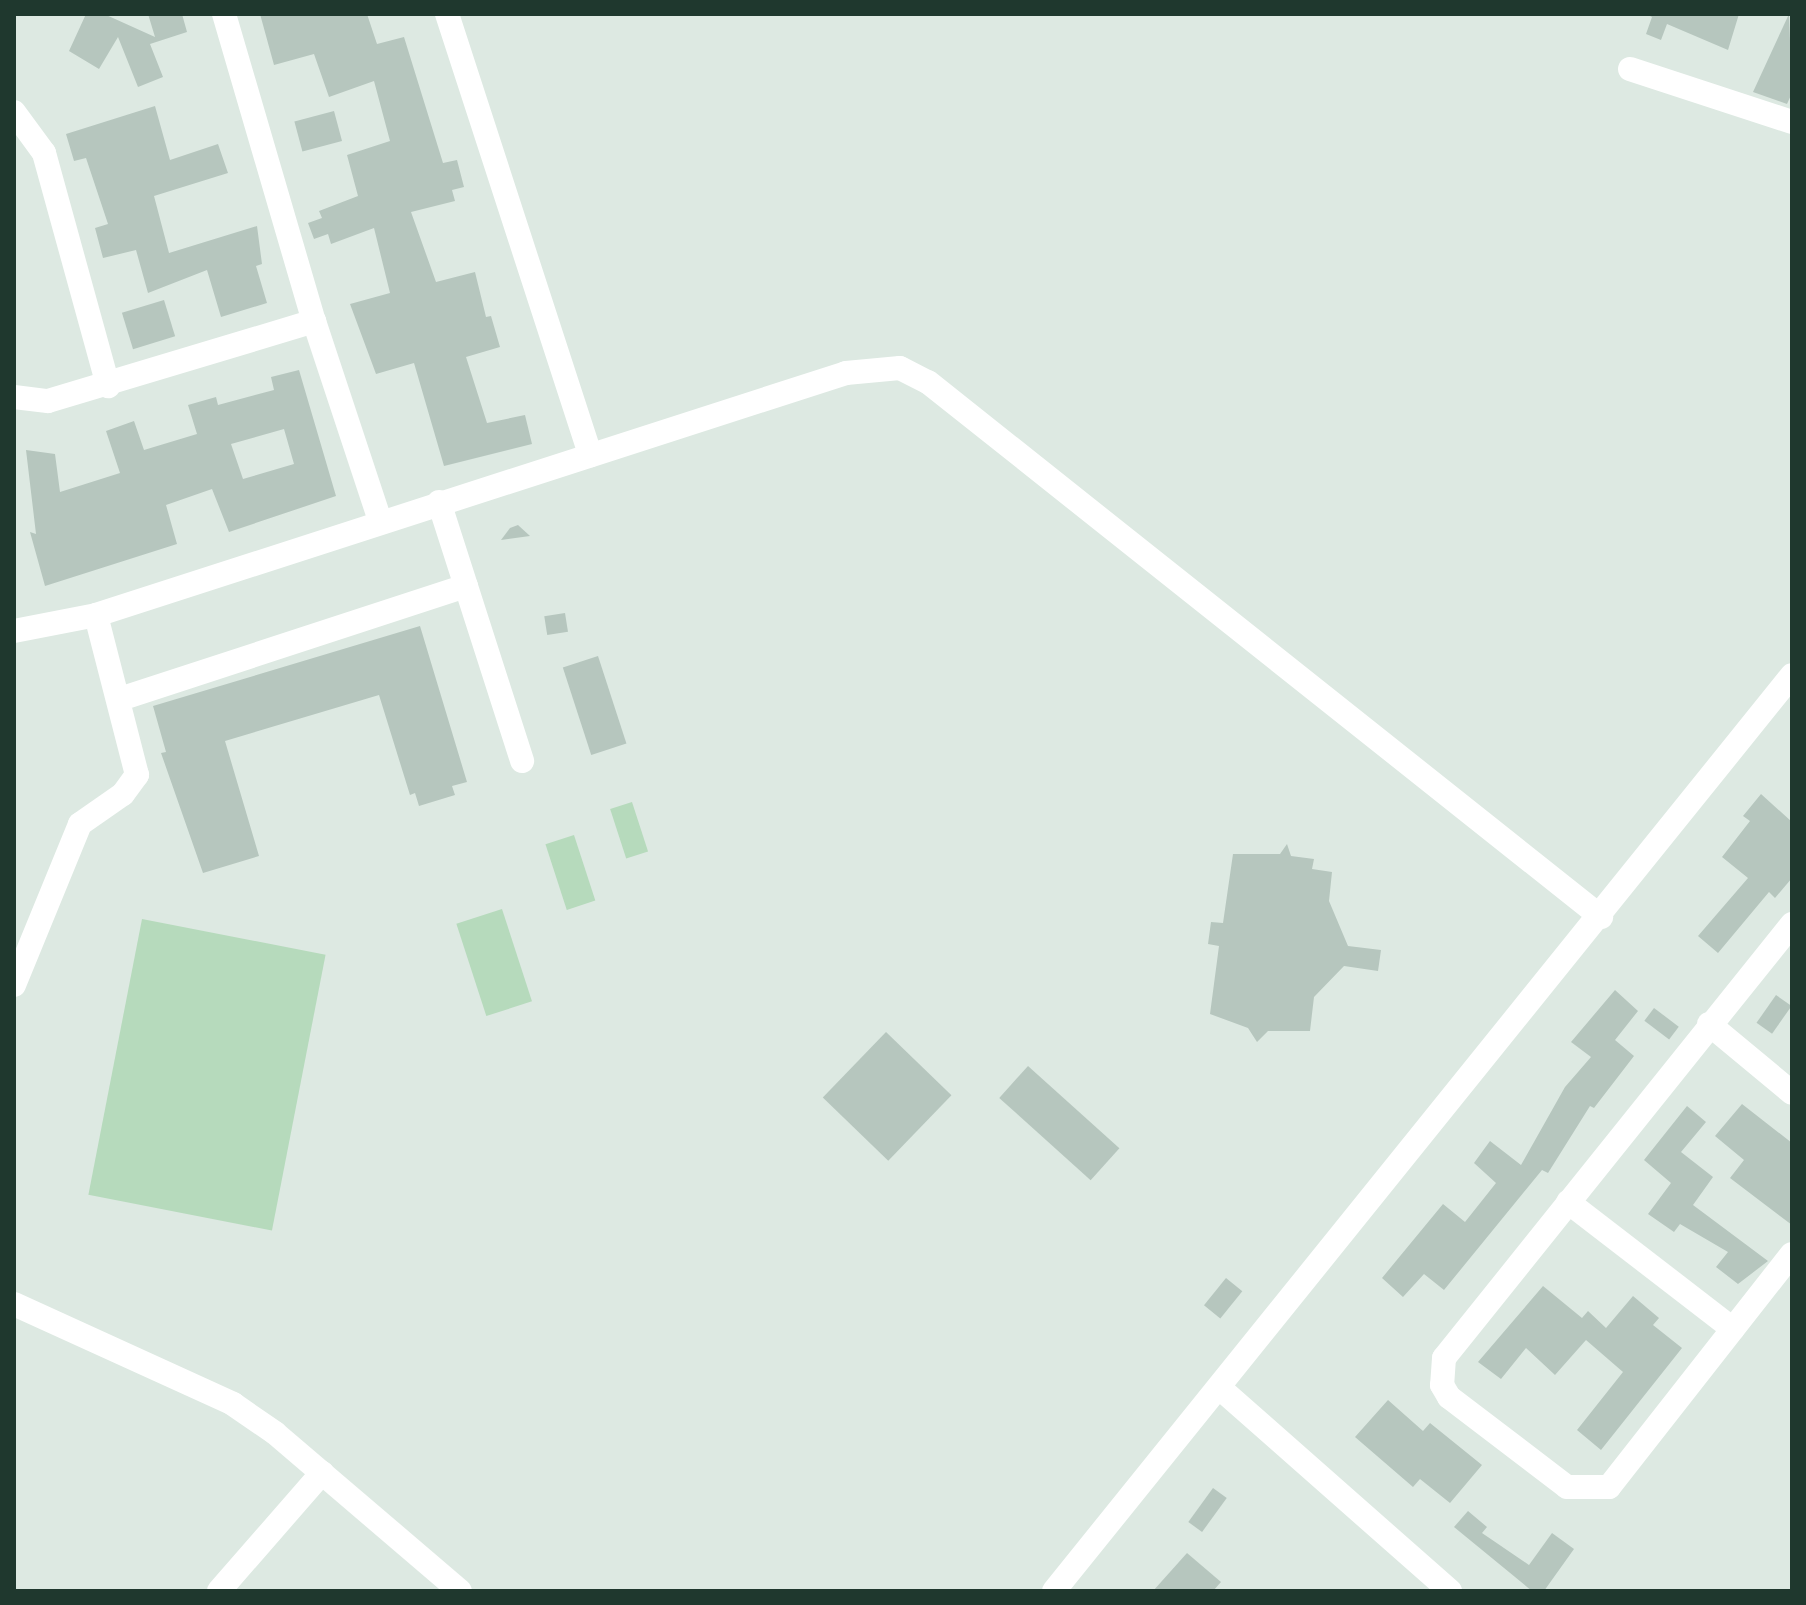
<!DOCTYPE html>
<html>
<head>
<meta charset="utf-8">
<style>
	body { margin:0 }
	#map { position:relative; width:1806px; height:1605px; overflow:hidden; background:#dde9e2; font-family:Figtree,sans-serif }
	div>[style] { position:absolute }
	[style*='--x'] { left:calc(var(--x)*1px); top:calc(var(--y)*1px); width:calc(var(--w)*1px); rotate:calc(var(--a)*1deg) }
	.green>* { inset:0; background:#b6dabc; transform-origin:0 0 }
	.building>* { inset:0; background:#b6c6be; transform-origin:0 0 }
	.minor>* { height:24px; margin:-12px; padding:0 12px; transform-origin:12px; border-radius:12px; background:#fff }
	span { translate:-50% -50%; white-space:nowrap; text-align:center; line-height:1.15; -webkit-text-stroke:8px #edf6f1; paint-order:stroke }
	.frame { position:absolute; inset:0; border:16px solid #1f382e; pointer-events:none }
</style>
</head>
<body>
<div id="map">
	<div class="green">
		<div style="left:632px;top:802px;width:52px;height:23px;rotate:72deg"></div>
		<div style="left:574px;top:835px;width:69px;height:30px;rotate:72deg"></div>
		<div style="left:502px;top:909px;width:97px;height:48px;rotate:72deg"></div>
		<div style="left:142px;top:919px;width:187px;height:281px;rotate:11deg"></div>
	</div>
	<div class="building">
		<div style="clip-path:polygon(86px 14px,104px 14px,155px 37px,148px 14px,182px 14px,187px 32px,150px 44px,163px 77px,138px 87px,118px 37px,99px 69px,69px 51px)"></div>
		<div style="clip-path:polygon(260px 14px,367px 14px,377px 44px,404px 37px,443px 163px,457px 160px,464px 187px,452px 190px,455px 201px,411px 212px,436px 282px,475px 272px,486px 317px,491px 316px,500px 347px,466px 357px,487px 423px,525px 415px,532px 444px,444px 466px,414px 363px,376px 374px,350px 304px,390px 293px,374px 228px,331px 244px,328px 234px,314px 239px,308px 223px,322px 218px,319px 211px,358px 196px,347px 155px,390px 141px,374px 81px,329px 97px,314px 54px,274px 65px)"></div>
		<div style="clip-path:polygon(1646px 14px,1739px 14px,1728px 50px,1667px 24px,1661px 40px,1646px 34px,1652px 17px)"></div>
		<div style="clip-path:polygon(1789px 14px,1792px 93px,1787px 104px,1753px 92px)"></div>
		<div style="clip-path:polygon(155px 106px,170px 160px,218px 144px,228px 173px,154px 196px,169px 253px,257px 226px,262px 264px,256px 266px,267px 303px,221px 317px,207px 270px,148px 293px,136px 250px,103px 258px,95px 228px,108px 224px,86px 158px,74px 161px,66px 134px)"></div>
		<div style="left:334px;top:111px;width:31px;height:41px;rotate:75deg"></div>
		<div style="left:164px;top:300px;width:38px;height:44px;rotate:73deg"></div>
		<div style="clip-path:polygon(evenodd,299px 370px,336px 496px,229px 532px,212px 489px,166px 505px,177px 544px,45px 586px,30px 532px,36px 534px,26px 450px,55px 454px,60px 492px,120px 473px,106px 431px,134px 421px,144px 450px,197px 434px,188px 405px,216px 397px,218px 405px,274px 390px,271px 377px,299px 370px,284px 429px,294px 464px,243px 479px,231px 444px,284px 429px)"></div>
		<div style="clip-path:polygon(518px 525px,530px 536px,501px 540px,510px 528px)"></div>
		<div style="left:565px;top:613px;width:19px;height:21px;rotate:81deg"></div>
		<div style="clip-path:polygon(420px 626px,467px 782px,452px 786px,455px 795px,419px 806px,415px 793px,410px 795px,379px 695px,225px 741px,259px 856px,203px 873px,161px 753px,166px 752px,153px 706px)"></div>
		<div style="left:598px;top:656px;width:92px;height:37px;rotate:72deg"></div>
		<div style="clip-path:polygon(1761px 794px,1792px 822px,1792px 878px,1775px 898px,1769px 892px,1718px 953px,1698px 936px,1748px 878px,1722px 857px,1750px 821px,1743px 816px)"></div>
		<div style="clip-path:polygon(1287px 844px,1291px 856px,1314px 859px,1312px 869px,1332px 872px,1329px 901px,1348px 946px,1381px 950px,1378px 971px,1344px 966px,1314px 997px,1310px 1031px,1268px 1031px,1257px 1042px,1248px 1028px,1210px 1014px,1219px 946px,1208px 944px,1211px 922px,1223px 923px,1233px 854px,1280px 854px)"></div>
		<div style="clip-path:polygon(1615px 990px,1638px 1011px,1615px 1040px,1634px 1056px,1594px 1108px,1590px 1106px,1548px 1173px,1542px 1170px,1444px 1290px,1424px 1274px,1403px 1297px,1382px 1278px,1443px 1204px,1465px 1222px,1496px 1183px,1474px 1163px,1490px 1141px,1521px 1165px,1565px 1087px,1591px 1057px,1571px 1042px)"></div>
		<div style="left:1776px;top:995px;width:19px;height:34px;rotate:35deg"></div>
		<div style="left:1654px;top:1008px;width:31px;height:16px;rotate:37deg"></div>
		<div style="left:886px;top:1032px;width:91px;height:91px;rotate:44deg"></div>
		<div style="left:1028px;top:1066px;width:123px;height:43px;rotate:42deg"></div>
		<div style="clip-path:polygon(1742px 1104px,1792px 1143px,1792px 1225px,1730px 1178px,1744px 1160px,1715px 1136px)"></div>
		<div style="clip-path:polygon(1687px 1106px,1706px 1122px,1681px 1152px,1713px 1177px,1693px 1205px,1768px 1261px,1738px 1284px,1716px 1267px,1728px 1252px,1680px 1224px,1674px 1232px,1648px 1214px,1671px 1183px,1644px 1160px)"></div>
		<div style="left:1226px;top:1278px;width:21px;height:35px;rotate:39deg"></div>
		<div style="clip-path:polygon(1543px 1286px,1582px 1318px,1588px 1311px,1606px 1328px,1633px 1296px,1659px 1318px,1653px 1325px,1682px 1348px,1601px 1450px,1577px 1430px,1623px 1372px,1586px 1340px,1555px 1375px,1526px 1348px,1501px 1379px,1478px 1362px)"></div>
		<div style="clip-path:polygon(1388px 1400px,1423px 1431px,1430px 1423px,1482px 1465px,1450px 1503px,1420px 1479px,1413px 1487px,1355px 1437px)"></div>
		<div style="left:1213px;top:1488px;width:17px;height:42px;rotate:36deg"></div>
		<div style="clip-path:polygon(1468px 1511px,1487px 1527px,1482px 1533px,1529px 1565px,1552px 1533px,1574px 1549px,1544px 1591px,1532px 1591px,1454px 1527px)"></div>
		<div style="clip-path:polygon(1187px 1553px,1221px 1582px,1213px 1591px,1153px 1591px)"></div>
	</div>
	<div class="minor">
		<div style="--x:224;--y:14;--w:320;--a:73.7"></div>
		<div style="--x:314;--y:321;--w:211;--a:71.7"></div>
		<div style="--x:447;--y:14;--w:464;--a:72"></div>
		<div style="--x:1630;--y:69;--w:170;--a:18.1"></div>
		<div style="--x:14;--y:112;--w:51;--a:53.8"></div>
		<div style="--x:44;--y:153;--w:242;--a:74.6"></div>
		<div style="--x:14;--y:397;--w:34;--a:7"></div>
		<div style="--x:48;--y:401;--w:278;--a:-16.7"></div>
		<div style="--x:439;--y:502;--w:272;--a:72.2"></div>
		<div style="--x:14;--y:631;--w:84;--a:-11"></div>
		<div style="--x:96;--y:615;--w:788;--a:-17.88"></div>
		<div style="--x:846;--y:373;--w:54;--a:-5.3"></div>
		<div style="--x:900;--y:368;--w:31;--a:27"></div>
		<div style="--x:928;--y:382;--w:860;--a:38.48"></div>
		<div style="--x:120;--y:699;--w:364;--a:-18.1"></div>
		<div style="--x:1792;--y:924;--w:556;--a:128.72"></div>
		<div style="--x:1444;--y:1358;--w:27;--a:94"></div>
		<div style="--x:1442;--y:1385;--w:14;--a:60"></div>
		<div style="--x:1449;--y:1397;--w:148;--a:37.3"></div>
		<div style="--x:1567;--y:1487;--w:42;--a:0"></div>
		<div style="--x:1609;--y:1487;--w:296;--a:-51.9"></div>
		<div style="--x:14;--y:985;--w:174;--a:-67.7"></div>
		<div style="--x:80;--y:824;--w:52;--a:-34.9"></div>
		<div style="--x:123;--y:794;--w:24;--a:-54"></div>
		<div style="--x:137;--y:775;--w:165;--a:-104.4"></div>
		<div style="--x:1709;--y:1024;--w:108;--a:39.7"></div>
		<div style="--x:1568;--y:1202;--w:208;--a:37.6"></div>
		<div style="--x:14;--y:1304;--w:241;--a:24.5"></div>
		<div style="--x:233;--y:1404;--w:51;--a:34.6"></div>
		<div style="--x:275;--y:1433;--w:243;--a:40.5"></div>
		<div style="--x:1222;--y:1390;--w:304;--a:41.4"></div>
		<div style="--x:219;--y:1591;--w:157;--a:-48.9"></div>
		<div style="--x:1054;--y:1591;--w:1176;--a:-51.14"></div>
	</div>
	<div class="frame"></div>
</div>
</body>
</html>
